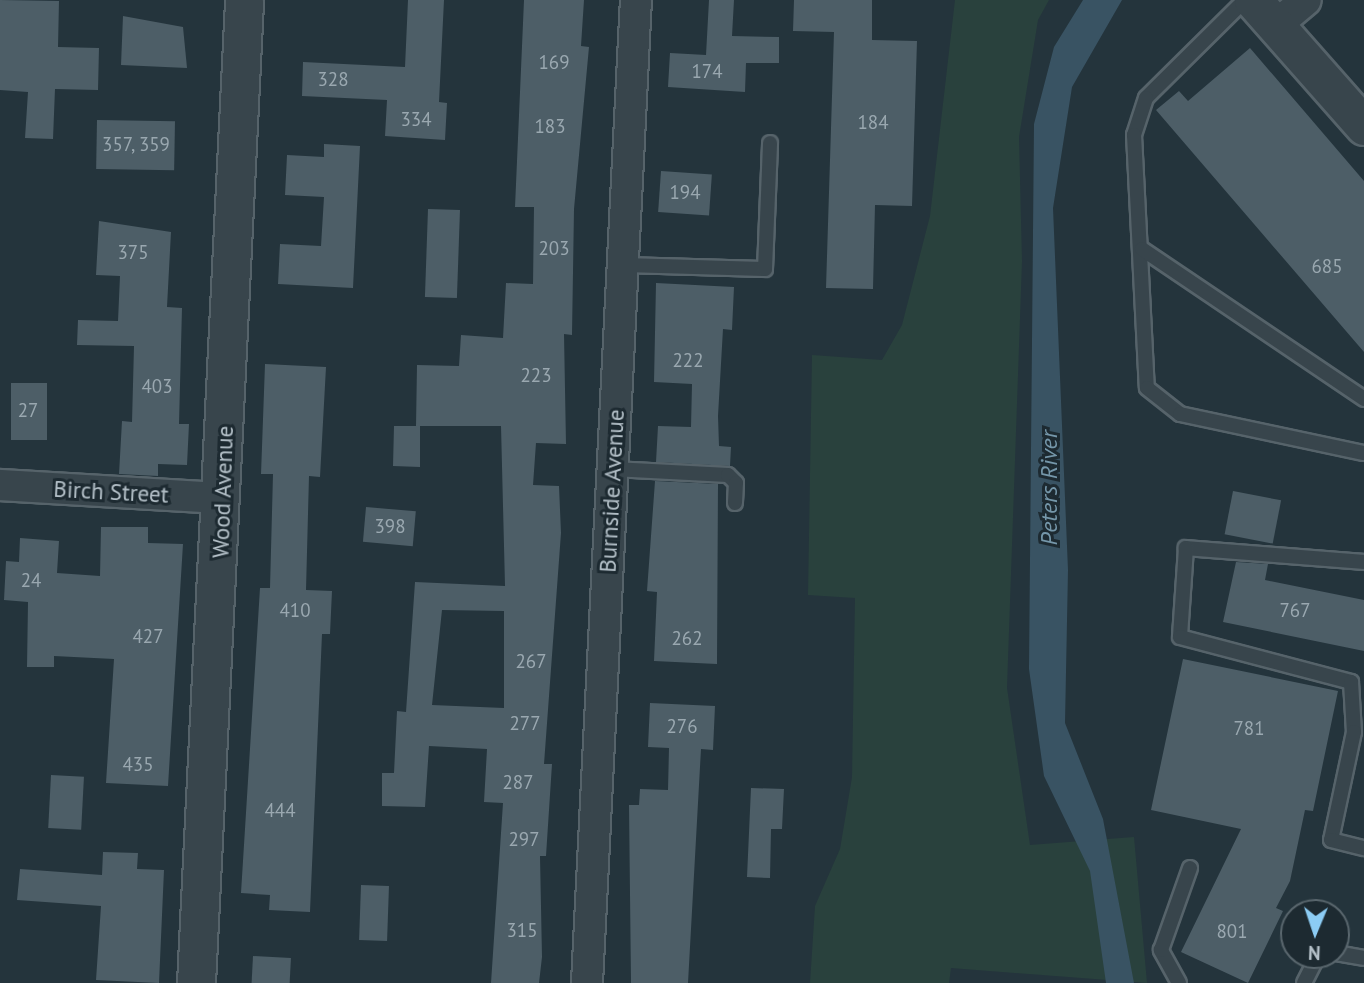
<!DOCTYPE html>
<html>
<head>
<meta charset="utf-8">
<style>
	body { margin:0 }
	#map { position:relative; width:1364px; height:983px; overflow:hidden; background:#24343c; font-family:"PT Sans",sans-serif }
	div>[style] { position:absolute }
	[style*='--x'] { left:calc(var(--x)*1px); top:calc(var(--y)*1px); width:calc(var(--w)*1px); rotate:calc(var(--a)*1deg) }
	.green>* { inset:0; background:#29413d }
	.water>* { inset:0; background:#395363 }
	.building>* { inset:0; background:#4d5e67; transform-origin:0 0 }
	.roads { filter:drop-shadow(2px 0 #56636a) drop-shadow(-2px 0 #56636a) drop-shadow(0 2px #56636a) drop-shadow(0 -2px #56636a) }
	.service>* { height:14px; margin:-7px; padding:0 7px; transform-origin:7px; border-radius:7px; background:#38454c }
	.minor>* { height:30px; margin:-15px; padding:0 15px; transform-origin:15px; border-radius:15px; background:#38454c }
	.tertiary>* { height:37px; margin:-18.5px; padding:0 18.5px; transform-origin:18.5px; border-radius:18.5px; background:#38454c }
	span { translate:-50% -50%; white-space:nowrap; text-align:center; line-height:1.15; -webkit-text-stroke:6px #1d2a31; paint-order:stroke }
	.number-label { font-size:19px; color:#9aa8b0 }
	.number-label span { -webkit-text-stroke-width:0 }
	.street-label { font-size:23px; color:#b4c0c8 }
	.water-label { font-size:24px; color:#7597aa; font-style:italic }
	.north { position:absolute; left:1280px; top:899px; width:70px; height:70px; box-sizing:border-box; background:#1d2a31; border:2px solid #59666d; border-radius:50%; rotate:182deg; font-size:19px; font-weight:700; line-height:28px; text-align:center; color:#b4c0c8 }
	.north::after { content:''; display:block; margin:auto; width:24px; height:32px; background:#8cccf4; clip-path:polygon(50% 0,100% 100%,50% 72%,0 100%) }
</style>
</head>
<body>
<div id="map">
	<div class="green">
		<div style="clip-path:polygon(955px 0,1049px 0,1038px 20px,1019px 137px,1022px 261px,1007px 688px,1030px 845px,1134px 837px,1147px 983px,951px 968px,949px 983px,810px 983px,815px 906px,840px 849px,852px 777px,855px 598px,808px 595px,812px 355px,882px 360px,902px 325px,930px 216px)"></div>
	</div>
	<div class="water">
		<div style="clip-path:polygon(1083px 0,1122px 0,1072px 87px,1053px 208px,1068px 570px,1065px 723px,1103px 819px,1134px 983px,1106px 983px,1090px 871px,1044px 776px,1029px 669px,1034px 124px,1054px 47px)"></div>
	</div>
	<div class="building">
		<div style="clip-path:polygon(0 0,59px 1px,58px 47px,99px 48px,98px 90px,55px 89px,53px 139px,25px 138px,28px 92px,0 90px)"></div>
		<div style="clip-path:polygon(408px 0,444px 0,439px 102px,447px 103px,445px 140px,385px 136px,387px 100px,302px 96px,303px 62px,405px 67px)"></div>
		<div style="clip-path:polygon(evenodd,524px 0,584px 0,581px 46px,589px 47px,574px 209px,572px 335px,564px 334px,566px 444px,536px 443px,533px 485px,559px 486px,561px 533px,544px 764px,552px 764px,546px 856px,540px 856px,542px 957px,539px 983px,491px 983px,503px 803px,484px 802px,487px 749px,429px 746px,425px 807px,382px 806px,382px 773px,394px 773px,397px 711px,406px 712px,415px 582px,505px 586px,501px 426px,420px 426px,420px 467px,393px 466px,394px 426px,416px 426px,417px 365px,459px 366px,461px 335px,503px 338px,506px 283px,533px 284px,534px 207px,515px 207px,524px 0,442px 610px,504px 611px,504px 708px,432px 705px,442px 610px)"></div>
		<div style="clip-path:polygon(709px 0,734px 0,732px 36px,779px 37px,779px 63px,746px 63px,745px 92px,668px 87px,670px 53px,706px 55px)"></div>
		<div style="clip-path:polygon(794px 0,872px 0,872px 40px,917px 41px,912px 206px,875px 205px,873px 289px,826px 288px,834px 32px,793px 31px)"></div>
		<div style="clip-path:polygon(123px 16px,183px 27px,187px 68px,121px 65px)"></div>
		<div style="clip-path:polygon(1250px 48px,1364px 181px,1364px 352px,1156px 110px,1179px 91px,1188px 101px)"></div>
		<div style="left:97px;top:120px;width:78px;height:49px;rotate:1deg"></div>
		<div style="clip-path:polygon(324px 144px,360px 146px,353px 288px,278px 284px,280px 244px,321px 246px,324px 197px,285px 195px,287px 155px,324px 157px)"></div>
		<div style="left:661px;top:171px;width:51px;height:41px;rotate:4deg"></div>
		<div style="left:428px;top:209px;width:32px;height:88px;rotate:2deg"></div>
		<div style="clip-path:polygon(99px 221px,171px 232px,167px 307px,182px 308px,179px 424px,189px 424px,187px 465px,158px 464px,158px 476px,119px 474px,122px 421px,132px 422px,134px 346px,77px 345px,78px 320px,118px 321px,120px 276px,96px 275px)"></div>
		<div style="clip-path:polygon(656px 283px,734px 287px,732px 330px,723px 329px,718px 416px,719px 446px,731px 447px,730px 466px,656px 462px,658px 426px,691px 427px,692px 384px,654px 382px)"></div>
		<div style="clip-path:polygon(265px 364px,326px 367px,320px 477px,309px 476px,306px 590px,332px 591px,330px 634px,322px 634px,310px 912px,269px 910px,270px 895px,241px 893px,260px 588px,270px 588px,273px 474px,261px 474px)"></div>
		<div style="left:11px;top:383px;width:36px;height:57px"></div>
		<div style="clip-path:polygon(655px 481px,718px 484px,717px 664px,654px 661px,657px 592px,647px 591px)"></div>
		<div style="left:1233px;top:491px;width:49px;height:44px;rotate:11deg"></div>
		<div style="left:366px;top:507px;width:50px;height:35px;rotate:5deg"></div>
		<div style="clip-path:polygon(101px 527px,148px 527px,148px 543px,183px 544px,168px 786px,106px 783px,114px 659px,54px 656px,54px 667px,27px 667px,28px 602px,4px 600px,6px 561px,19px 562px,20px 538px,59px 541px,57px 573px,100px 576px)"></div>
		<div style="clip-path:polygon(1236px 562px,1268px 564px,1265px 580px,1364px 600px,1364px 651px,1223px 622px)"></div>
		<div style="clip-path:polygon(1183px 659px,1338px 691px,1313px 811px,1305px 810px,1290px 881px,1276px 908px,1283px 911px,1248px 983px,1181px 952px,1241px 829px,1151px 810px)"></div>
		<div style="clip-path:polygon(650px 703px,715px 706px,713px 750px,701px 749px,688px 983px,631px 983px,629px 805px,639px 805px,640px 789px,668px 790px,669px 748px,648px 747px)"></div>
		<div style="left:51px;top:775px;width:33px;height:53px;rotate:3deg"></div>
		<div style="clip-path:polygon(751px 788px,784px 789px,782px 829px,771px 829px,770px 878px,747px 877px)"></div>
		<div style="clip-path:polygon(103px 852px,138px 853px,137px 869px,164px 870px,159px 983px,96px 980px,101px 906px,17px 900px,20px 869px,102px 875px)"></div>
		<div style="left:361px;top:885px;width:28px;height:55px;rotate:2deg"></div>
		<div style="left:253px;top:956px;width:38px;height:27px;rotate:3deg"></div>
	</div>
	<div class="roads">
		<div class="service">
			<div style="--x:1245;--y:0;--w:139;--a:135.3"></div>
			<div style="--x:1146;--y:98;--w:39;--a:108"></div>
			<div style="--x:1134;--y:135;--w:253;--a:87.1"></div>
			<div style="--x:1147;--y:388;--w:42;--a:38.2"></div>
			<div style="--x:1180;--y:414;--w:188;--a:12"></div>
			<div style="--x:1142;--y:249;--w:268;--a:34"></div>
			<div style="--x:623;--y:265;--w:142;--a:1.6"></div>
			<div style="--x:765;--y:269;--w:126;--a:-87.7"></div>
			<div style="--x:613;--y:469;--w:115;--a:3"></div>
			<div style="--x:728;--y:475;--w:11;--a:45"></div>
			<div style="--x:736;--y:483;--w:20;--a:93"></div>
			<div style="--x:1364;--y:562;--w:179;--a:-175.5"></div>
			<div style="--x:1186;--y:548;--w:89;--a:93.9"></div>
			<div style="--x:1180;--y:637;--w:177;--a:14.7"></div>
			<div style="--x:1351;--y:682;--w:50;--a:86.6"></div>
			<div style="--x:1354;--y:732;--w:110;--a:102"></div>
			<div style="--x:1331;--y:840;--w:34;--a:14"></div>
			<div style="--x:1336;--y:953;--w:28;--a:10"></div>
			<div style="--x:1179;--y:983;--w:38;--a:-119"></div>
			<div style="--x:1161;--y:950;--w:87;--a:-70.5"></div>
			<div style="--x:1304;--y:983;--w:31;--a:-63"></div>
		</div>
		<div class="minor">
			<div style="--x:1275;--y:26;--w:40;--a:-40"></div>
			<div style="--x:0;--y:485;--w:222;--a:3.4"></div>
			<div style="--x:587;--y:983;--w:984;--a:-87.15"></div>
		</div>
		<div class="tertiary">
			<div style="--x:1253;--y:0;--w:168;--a:48.6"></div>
			<div style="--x:196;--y:983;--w:984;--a:-87.2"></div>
		</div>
	</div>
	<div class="number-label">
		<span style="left:554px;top:63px">169</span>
		<span style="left:707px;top:72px">174</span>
		<span style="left:333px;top:80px">328</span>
		<span style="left:416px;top:120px">334</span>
		<span style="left:873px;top:123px">184</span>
		<span style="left:550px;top:127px">183</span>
		<span style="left:136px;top:145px">357, 359</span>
		<span style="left:685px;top:193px">194</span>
		<span style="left:554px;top:249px">203</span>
		<span style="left:133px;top:253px">375</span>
		<span style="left:1327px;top:267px">685</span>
		<span style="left:688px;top:361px">222</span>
		<span style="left:536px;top:376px">223</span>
		<span style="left:157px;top:387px">403</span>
		<span style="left:28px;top:411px">27</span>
		<span style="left:390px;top:527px">398</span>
		<span style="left:31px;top:581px">24</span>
		<span style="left:295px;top:611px">410</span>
		<span style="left:1295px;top:611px">767</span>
		<span style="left:148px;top:637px">427</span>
		<span style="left:687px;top:639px">262</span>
		<span style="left:531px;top:662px">267</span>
		<span style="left:525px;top:724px">277</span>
		<span style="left:682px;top:727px">276</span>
		<span style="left:1249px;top:729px">781</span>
		<span style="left:138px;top:765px">435</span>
		<span style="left:518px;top:783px">287</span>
		<span style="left:280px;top:811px">444</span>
		<span style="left:524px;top:840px">297</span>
		<span style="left:522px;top:931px">315</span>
		<span style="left:1232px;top:932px">801</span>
	</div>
	<div class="street-label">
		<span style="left:612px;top:491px;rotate:-87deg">Burnside Avenue</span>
		<span style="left:111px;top:492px;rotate:3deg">Birch Street</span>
		<span style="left:223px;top:492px;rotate:-88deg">Wood Avenue</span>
	</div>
	<div class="water-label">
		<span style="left:1049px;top:488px;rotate:-90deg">Peters River</span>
	</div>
	<div class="north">N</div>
</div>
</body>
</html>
